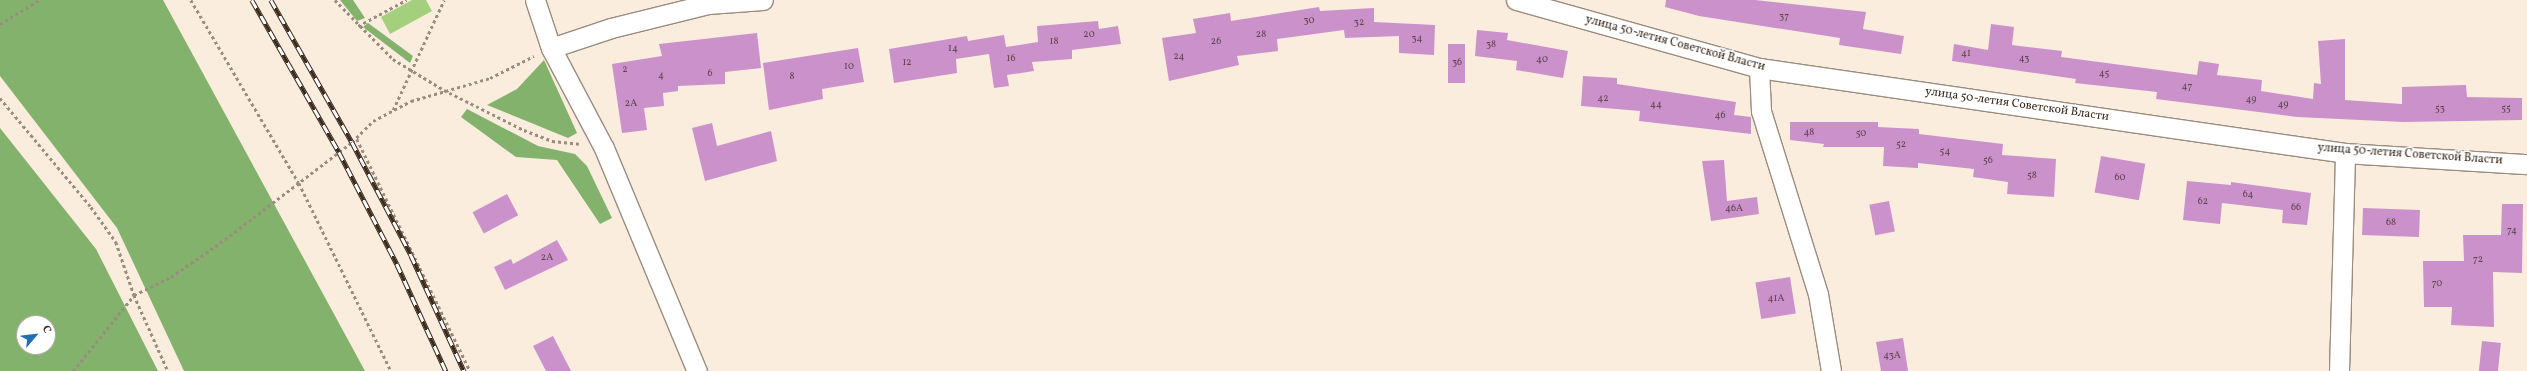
<!DOCTYPE html>
<html>
<head>
<meta charset="utf-8">
<style>
	body { margin:0 }
	#map { position:relative; width:2527px; height:371px; overflow:hidden; background:#faedde; font-family:Vollkorn,serif }
	div>[style] { position:absolute }
	[style*='--x'] { left:calc(var(--x)*1px); top:calc(var(--y)*1px); width:calc(var(--w)*1px); rotate:calc(var(--a)*1deg) }
	.green>* { inset:0; background:#a4cf7c }
	.forest>* { inset:0; background:#83b26c }
	.building>* { inset:0; background:#cb91cb; transform-origin:0 0 }
	.path>* { height:2.5px; margin-top:-1.25px; transform-origin:0; background:repeating-linear-gradient(90deg,#9a8c7e 0 3px,transparent 0 6px) }
	.roads { filter:drop-shadow(1px 0 #9a8c7e) drop-shadow(-1px 0 #9a8c7e) drop-shadow(0 1px #9a8c7e) drop-shadow(0 -1px #9a8c7e) }
	.minor>* { height:19px; margin:-9.5px; padding:0 9.5px; transform-origin:9.5px; border-radius:9.5px; background:#fff }
	.rail>* { height:4.5px; margin-top:-2.25px; transform-origin:0; background:repeating-linear-gradient(90deg,#fff 0 9px,#3b2a1e 0 18px); box-sizing:border-box; border-block:1px solid #3b2a1e }
	span { translate:-50% -50%; white-space:nowrap; text-align:center; line-height:1.15; -webkit-text-stroke:3px #fff; paint-order:stroke }
	.number-label { font-size:10px; color:#5f4449 }
	.number-label span { -webkit-text-stroke-width:0 }
	.street-label { font-size:12px; color:#3b2a1e }
	.north { position:absolute; left:16px; top:315px; width:40px; height:40px; box-sizing:border-box; background:#fff; border:1px solid #b1aaa5; border-radius:50%; rotate:62deg; font-size:11px; font-weight:700; line-height:16px; text-align:center; color:#3b2a1e }
	.north::after { content:''; display:block; margin:auto; width:14px; height:18px; background:#1f6fb2; clip-path:polygon(50% 0,100% 100%,50% 72%,0 100%) }
</style>
</head>
<body>
<div id="map">
	<div class="green">
		<div style="clip-path:polygon(412px 0,426px 0,432px 11px,390px 34px,381px 17px)"></div>
	</div>
	<div class="forest">
		<div style="clip-path:polygon(0 0,163px 0,365px 371px,184px 371px,117px 228px,0 76px)"></div>
		<div style="clip-path:polygon(340px 0,353px 0,365px 18px,357px 21px)"></div>
		<div style="clip-path:polygon(368px 23px,413px 56px,410px 63px,363px 27px)"></div>
		<div style="clip-path:polygon(544px 60px,577px 133px,568px 138px,487px 105px,517px 89px)"></div>
		<div style="clip-path:polygon(467px 109px,538px 146px,575px 154px,587px 166px,612px 218px,600px 224px,557px 160px,516px 157px,461px 117px)"></div>
		<div style="clip-path:polygon(evenodd,0 128px,96px 249px,158px 371px,0 371px,0 128px,24px 323px,48px 323px,48px 347px,24px 347px,24px 323px)"></div>
	</div>
	<div class="building">
		<div style="clip-path:polygon(1666px 0,1755px 0,1866px 12px,1863px 29px,1904px 36px,1901px 54px,1839px 45px,1840px 38px,1699px 16px,1665px 7px)"></div>
		<div style="clip-path:polygon(1319px 7px,1320px 11px,1374px 8px,1374px 22px,1435px 25px,1434px 55px,1399px 53px,1399px 36px,1345px 38px,1344px 30px,1277px 39px,1278px 51px,1237px 56px,1239px 65px,1169px 81px,1162px 38px,1196px 33px,1193px 19px,1230px 13px,1231px 21px)"></div>
		<div style="clip-path:polygon(1098px 21px,1099px 29px,1118px 26px,1121px 44px,1072px 50px,1072px 59px,1032px 62px,1034px 71px,1007px 75px,1009px 86px,994px 88px,989px 54px,956px 59px,957px 73px,894px 83px,889px 49px,967px 36px,968px 41px,1004px 35px,1006px 47px,1038px 42px,1037px 26px)"></div>
		<div style="clip-path:polygon(1991px 24px,2014px 27px,2012px 45px,2062px 51px,2061px 57px,2197px 75px,2199px 61px,2219px 64px,2217px 75px,2262px 80px,2261px 91px,2313px 99px,2314px 83px,2321px 84px,2318px 41px,2345px 39px,2345px 100px,2402px 104px,2402px 87px,2466px 85px,2467px 97px,2522px 98px,2522px 120px,2403px 122px,2297px 117px,2156px 99px,2157px 92px,2075px 83px,2076px 79px,1952px 61px,1954px 44px,1988px 50px)"></div>
		<div style="clip-path:polygon(1477px 30px,1508px 33px,1507px 40px,1568px 51px,1563px 78px,1516px 70px,1517px 61px,1475px 56px)"></div>
		<div style="clip-path:polygon(757px 33px,761px 68px,725px 72px,725px 84px,678px 86px,678px 91px,663px 93px,664px 106px,644px 108px,647px 130px,622px 133px,612px 64px,662px 56px,659px 44px)"></div>
		<div style="left:1448px;top:44px;width:17px;height:39px"></div>
		<div style="clip-path:polygon(858px 48px,864px 82px,822px 89px,823px 99px,769px 110px,763px 63px)"></div>
		<div style="clip-path:polygon(1583px 76px,1617px 78px,1617px 84px,1736px 102px,1734px 115px,1751px 117px,1751px 134px,1639px 121px,1640px 111px,1581px 106px)"></div>
		<div style="clip-path:polygon(1790px 122px,1878px 122px,1878px 127px,1919px 129px,1919px 134px,2003px 144px,2002px 155px,2056px 159px,2054px 197px,2007px 194px,2008px 182px,1973px 177px,1974px 169px,1918px 163px,1918px 168px,1883px 166px,1884px 147px,1823px 147px,1824px 144px,1790px 140px)"></div>
		<div style="clip-path:polygon(712px 123px,717px 146px,771px 131px,777px 161px,705px 181px,692px 128px)"></div>
		<div style="left:2101px;top:156px;width:45px;height:37px;rotate:10deg"></div>
		<div style="clip-path:polygon(1724px 160px,1727px 201px,1757px 197px,1759px 214px,1711px 221px,1702px 161px)"></div>
		<div style="clip-path:polygon(2187px 181px,2231px 185px,2231px 182px,2311px 193px,2307px 225px,2282px 223px,2283px 210px,2222px 203px,2220px 224px,2183px 220px)"></div>
		<div style="left:507px;top:194px;width:24px;height:39px;rotate:62deg"></div>
		<div style="left:1889px;top:201px;width:31px;height:20px;rotate:79deg"></div>
		<div style="clip-path:polygon(2502px 204px,2523px 204px,2522px 273px,2493px 272px,2494px 327px,2451px 325px,2452px 307px,2424px 307px,2423px 261px,2464px 261px,2463px 235px,2501px 235px)"></div>
		<div style="left:2363px;top:208px;width:57px;height:27px;rotate:2deg"></div>
		<div style="clip-path:polygon(557px 240px,568px 260px,505px 290px,494px 267px,511px 259px,513px 264px)"></div>
		<div style="left:1790px;top:277px;width:37px;height:35px;rotate:81deg"></div>
		<div style="clip-path:polygon(553px 336px,571px 371px,546px 371px,533px 346px)"></div>
		<div style="clip-path:polygon(1903px 338px,1908px 371px,1881px 371px,1876px 342px)"></div>
		<div style="left:2482px;top:341px;width:19px;height:30px;rotate:6deg"></div>
	</div>
	<div class="path">
		<div style="--x:191;--y:0;--w:212;--a:59.5"></div>
		<div style="--x:299;--y:183;--w:209;--a:63.9"></div>
		<div style="--x:335;--y:0;--w:83;--a:45.5"></div>
		<div style="--x:393;--y:59;--w:60;--a:31.3"></div>
		<div style="--x:444;--y:90;--w:89;--a:26.6"></div>
		<div style="--x:524;--y:130;--w:30;--a:21"></div>
		<div style="--x:552;--y:141;--w:27;--a:6"></div>
		<div style="--x:0;--y:24;--w:46;--a:-31.6"></div>
		<div style="--x:358;--y:26;--w:55;--a:-28.4"></div>
		<div style="--x:0;--y:98;--w:142;--a:50.1"></div>
		<div style="--x:91;--y:207;--w:43;--a:54.5"></div>
		<div style="--x:116;--y:242;--w:56;--a:71.2"></div>
		<div style="--x:134;--y:295;--w:83;--a:65.9"></div>
		<div style="--x:393;--y:110;--w:121;--a:-65.1"></div>
		<div style="--x:357;--y:139;--w:258;--a:64"></div>
		<div style="--x:73;--y:371;--w:97;--a:-51.2"></div>
		<div style="--x:134;--y:295;--w:41;--a:-25.9"></div>
		<div style="--x:171;--y:277;--w:60;--a:-34.8"></div>
		<div style="--x:220;--y:243;--w:166;--a:-37.4"></div>
		<div style="--x:352;--y:142;--w:30;--a:-45"></div>
		<div style="--x:373;--y:121;--w:43;--a:-27.8"></div>
		<div style="--x:411;--y:101;--w:82;--a:-16.2"></div>
		<div style="--x:490;--y:78;--w:49;--a:-26.6"></div>
	</div>
	<div class="roads">
		<div class="minor">
			<div style="--x:535;--y:0;--w:51;--a:71.6"></div>
			<div style="--x:551;--y:48;--w:113;--a:62.1"></div>
			<div style="--x:604;--y:148;--w:242;--a:67.4"></div>
			<div style="--x:1516;--y:0;--w:252;--a:15.6"></div>
			<div style="--x:1759;--y:68;--w:592;--a:8.25"></div>
			<div style="--x:2345;--y:153;--w:182;--a:3.5"></div>
			<div style="--x:551;--y:48;--w:63;--a:-18.4"></div>
			<div style="--x:611;--y:28;--w:100;--a:-13.9"></div>
			<div style="--x:708;--y:4;--w:55;--a:-4.2"></div>
			<div style="--x:1759;--y:68;--w:43;--a:87.3"></div>
			<div style="--x:1761;--y:111;--w:192;--a:72.7"></div>
			<div style="--x:1818;--y:294;--w:78;--a:80.4"></div>
			<div style="--x:2339;--y:371;--w:218;--a:-88.4"></div>
		</div>
	</div>
	<div class="rail">
		<div style="--x:252;--y:0;--w:175;--a:60.2"></div>
		<div style="--x:339;--y:152;--w:126;--a:62.6"></div>
		<div style="--x:397;--y:264;--w:118;--a:65.4"></div>
		<div style="--x:271;--y:0;--w:163;--a:60.3"></div>
		<div style="--x:352;--y:142;--w:127;--a:62.4"></div>
		<div style="--x:411;--y:255;--w:128;--a:65.4"></div>
	</div>
	<div class="number-label">
		<span style="left:1784px;top:17px">37</span>
		<span style="left:1309px;top:21px">30</span>
		<span style="left:1359px;top:23px">32</span>
		<span style="left:1089px;top:35px">20</span>
		<span style="left:1261px;top:35px">28</span>
		<span style="left:1417px;top:39px">34</span>
		<span style="left:1054px;top:42px">18</span>
		<span style="left:1216px;top:42px">26</span>
		<span style="left:1491px;top:45px">38</span>
		<span style="left:953px;top:49px">14</span>
		<span style="left:1966px;top:54px">41</span>
		<span style="left:1179px;top:57px">24</span>
		<span style="left:1011px;top:59px">16</span>
		<span style="left:2024px;top:59px">43</span>
		<span style="left:1542px;top:60px">40</span>
		<span style="left:907px;top:63px">12</span>
		<span style="left:1457px;top:63px">36</span>
		<span style="left:849px;top:67px">10</span>
		<span style="left:625px;top:70px">2</span>
		<span style="left:710px;top:74px">6</span>
		<span style="left:2104px;top:74px">45</span>
		<span style="left:661px;top:76px">4</span>
		<span style="left:792px;top:77px">8</span>
		<span style="left:2187px;top:87px">47</span>
		<span style="left:1603px;top:99px">42</span>
		<span style="left:2251px;top:100px">49</span>
		<span style="left:631px;top:104px">2А</span>
		<span style="left:1656px;top:105px">44</span>
		<span style="left:2283px;top:105px">49</span>
		<span style="left:2440px;top:109px">53</span>
		<span style="left:2506px;top:109px">55</span>
		<span style="left:1720px;top:116px">46</span>
		<span style="left:1809px;top:133px">48</span>
		<span style="left:1861px;top:134px">50</span>
		<span style="left:1901px;top:145px">52</span>
		<span style="left:1945px;top:152px">54</span>
		<span style="left:1988px;top:161px">56</span>
		<span style="left:2032px;top:176px">58</span>
		<span style="left:2120px;top:178px">60</span>
		<span style="left:2248px;top:195px">64</span>
		<span style="left:2203px;top:202px">62</span>
		<span style="left:2296px;top:208px">66</span>
		<span style="left:1734px;top:209px">46А</span>
		<span style="left:2391px;top:223px">68</span>
		<span style="left:2512px;top:231px">74</span>
		<span style="left:547px;top:258px">2А</span>
		<span style="left:2478px;top:260px">72</span>
		<span style="left:2437px;top:284px">70</span>
		<span style="left:1776px;top:299px">41А</span>
		<span style="left:1892px;top:356px">43А</span>
	</div>
	<div class="street-label">
		<span style="left:1675px;top:44px;rotate:15deg">улица 50-летия Советской Власти</span>
		<span style="left:2017px;top:105px;rotate:8deg">улица 50-летия Советской Власти</span>
		<span style="left:2410px;top:155px;rotate:4deg">улица 50-летия Советской Власти</span>
	</div>
	<div class="north">С</div>
</div>
</body>
</html>
